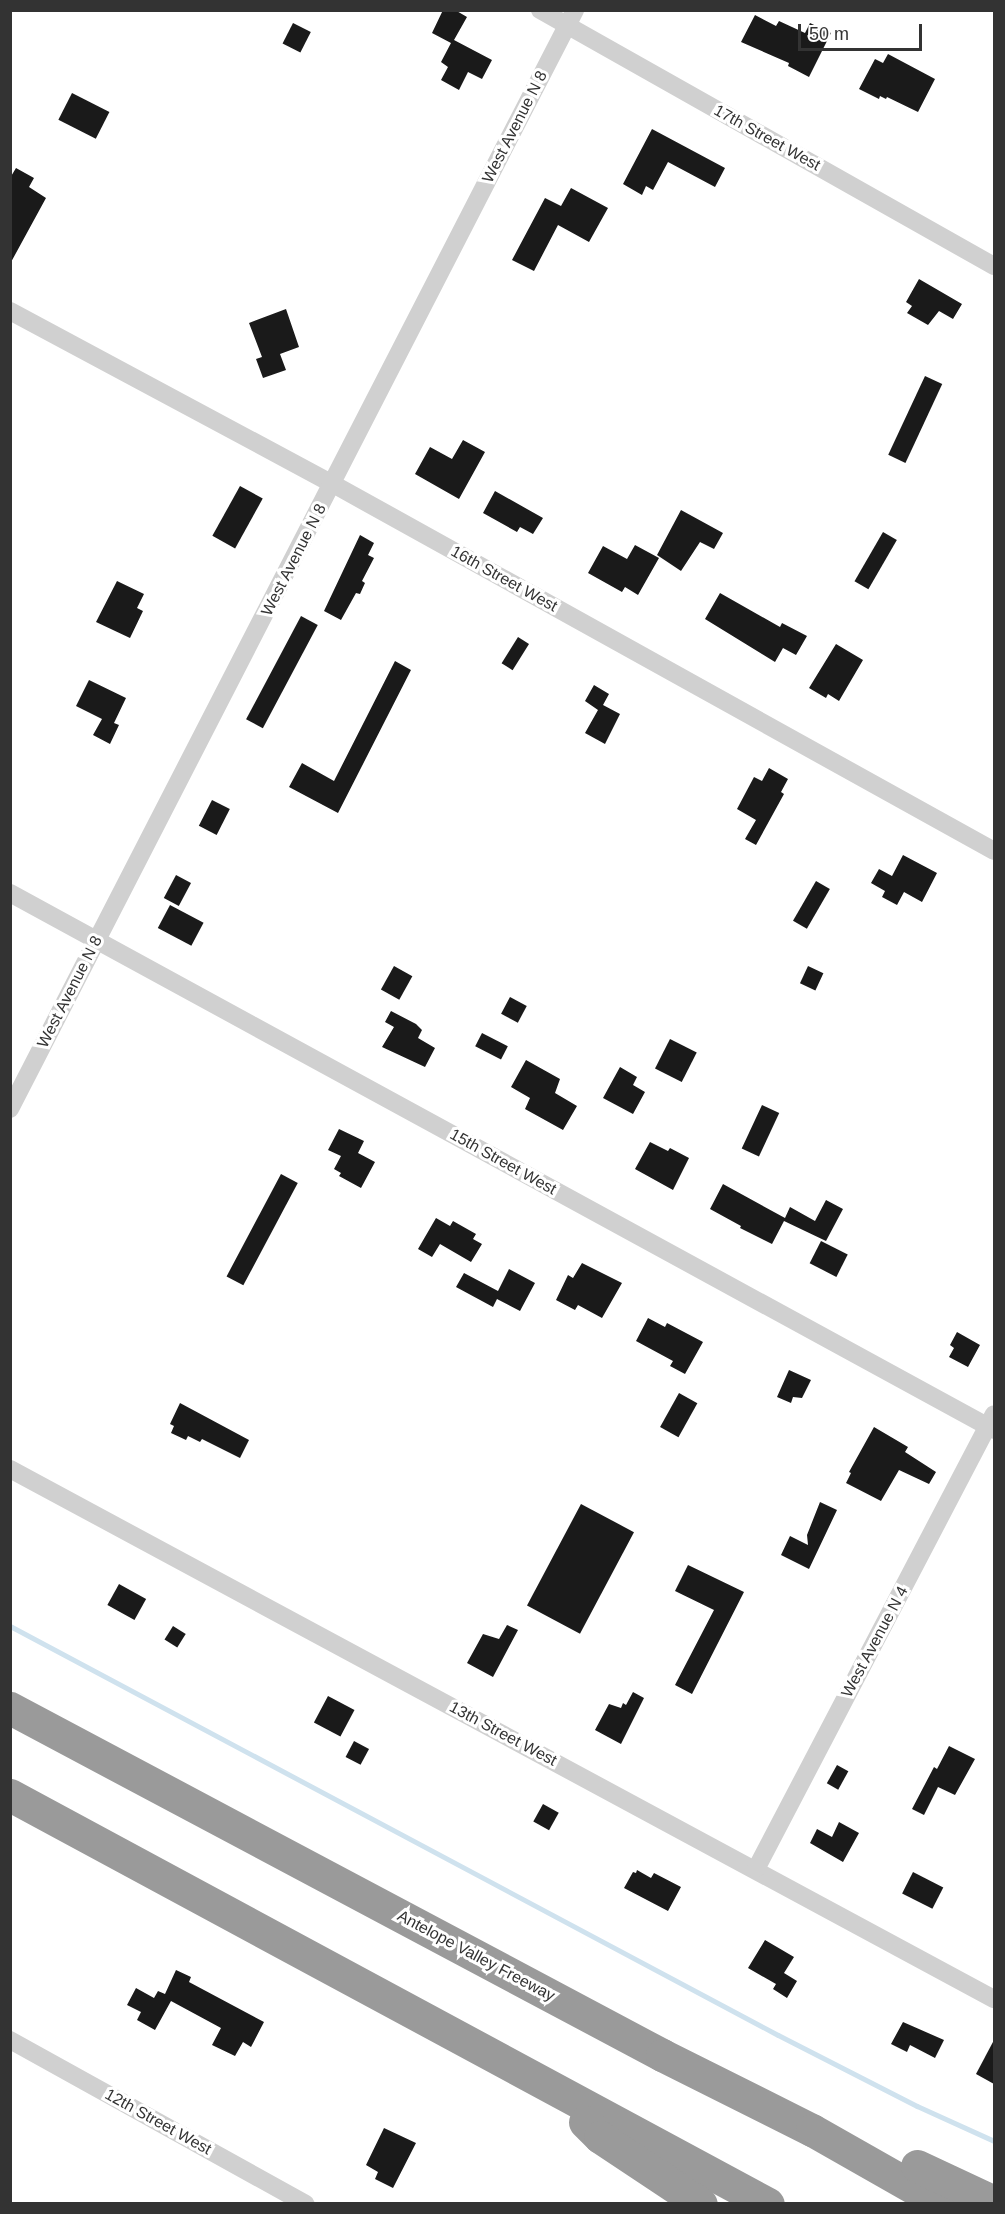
<!DOCTYPE html>
<html>
<head>
<meta charset="utf-8">
<style>
	body { margin:0 }
	#map { position:relative; width:1005px; height:2214px; overflow:hidden; background:#fff; font-family:Arial,sans-serif }
	div>[style] { position:absolute }
	[style*='--x'] { left:calc(var(--x)*1px); top:calc(var(--y)*1px); width:calc(var(--w)*1px); rotate:calc(var(--a)*1deg) }
	.stream>* { height:5px; margin:-2.5px; padding:0 2.5px; transform-origin:2.5px; border-radius:2.5px; background:#cfe2ee }
	.building>* { inset:0; background:#1a1a1a; transform-origin:0 0 }
	.street>* { height:18px; margin:-9px; padding:0 9px; transform-origin:9px; border-radius:9px; background:#d0d0d0 }
	.highway>* { height:33px; margin:-16.5px; padding:0 16.5px; transform-origin:16.5px; border-radius:16.5px; background:#9a9a9a }
	span { translate:-50% -50%; white-space:nowrap; text-align:center; line-height:1.15; -webkit-text-stroke:6px #fff; paint-order:stroke }
	.street-label { font-size:16px; color:#333 }
	.frame { position:absolute; inset:0; border:12px solid #333; pointer-events:none }
	.scale { position:absolute; left:798px; top:24px; width:124px; height:27px; box-sizing:border-box; border:3px solid #333; border-top:0; padding-left:8px; font-size:18px; line-height:21px; white-space:nowrap; color:#333; -webkit-text-stroke:4px #fff; paint-order:stroke }
</style>
</head>
<body>
<div id="map">
	<div class="stream">
		<div style="--x:10;--y:1626;--w:870;--a:28.04"></div>
		<div style="--x:778;--y:2035;--w:156;--a:27.1"></div>
		<div style="--x:917;--y:2106;--w:85;--a:24.4"></div>
	</div>
	<div class="building">
		<div style="clip-path:polygon(443px 10px,455px 10px,467px 17px,454px 40px,492px 60px,482px 79px,468px 72px,459px 90px,441px 80px,448px 67px,441px 62px,451px 43px,432px 33px)"></div>
		<div style="clip-path:polygon(755px 15px,776px 26px,779px 21px,805px 33px,810px 23px,831px 33px,809px 77px,788px 66px,789px 63px,741px 42px)"></div>
		<div style="left:293px;top:23px;width:20px;height:23px;rotate:27deg"></div>
		<div style="clip-path:polygon(888px 54px,935px 79px,918px 112px,887px 97px,886px 99px,880px 96px,879px 99px,859px 89px,875px 59px,883px 63px)"></div>
		<div style="left:72px;top:93px;width:42px;height:30px;rotate:27deg"></div>
		<div style="clip-path:polygon(652px 129px,725px 168px,715px 187px,668px 162px,653px 190px,646px 186px,642px 195px,623px 184px)"></div>
		<div style="clip-path:polygon(16px 168px,34px 178px,29px 187px,46px 198px,10px 264px,10px 178px)"></div>
		<div style="clip-path:polygon(571px 188px,608px 208px,589px 242px,558px 225px,534px 271px,512px 260px,545px 198px,561px 206px)"></div>
		<div style="clip-path:polygon(919px 279px,962px 304px,953px 319px,939px 311px,928px 325px,907px 313px,912px 306px,906px 302px)"></div>
		<div style="clip-path:polygon(286px 309px,299px 347px,280px 354px,286px 370px,263px 378px,256px 359px,262px 357px,249px 323px)"></div>
		<div style="left:925px;top:376px;width:19px;height:87px;rotate:25deg"></div>
		<div style="clip-path:polygon(463px 440px,485px 452px,459px 499px,415px 474px,430px 447px,452px 459px)"></div>
		<div style="left:240px;top:486px;width:26px;height:57px;rotate:29deg"></div>
		<div style="clip-path:polygon(495px 491px,543px 518px,533px 534px,520px 527px,517px 532px,483px 513px)"></div>
		<div style="clip-path:polygon(681px 510px,723px 533px,714px 549px,700px 542px,681px 571px,657px 555px)"></div>
		<div style="left:883px;top:532px;width:16px;height:57px;rotate:30deg"></div>
		<div style="clip-path:polygon(360px 535px,374px 543px,368px 555px,374px 558px,362px 581px,365px 583px,360px 594px,356px 593px,341px 620px,324px 611px)"></div>
		<div style="clip-path:polygon(635px 545px,659px 558px,638px 595px,625px 587px,622px 592px,588px 573px,603px 546px,627px 559px)"></div>
		<div style="clip-path:polygon(117px 581px,144px 594px,137px 608px,143px 611px,130px 638px,96px 622px)"></div>
		<div style="clip-path:polygon(720px 593px,780px 627px,782px 623px,807px 636px,796px 655px,783px 648px,775px 662px,705px 619px)"></div>
		<div style="left:301px;top:616px;width:19px;height:117px;rotate:28deg"></div>
		<div style="left:518px;top:637px;width:13px;height:31px;rotate:32deg"></div>
		<div style="clip-path:polygon(836px 644px,863px 660px,839px 701px,828px 694px,826px 698px,809px 688px)"></div>
		<div style="clip-path:polygon(395px 661px,411px 670px,338px 813px,289px 787px,302px 763px,334px 781px)"></div>
		<div style="clip-path:polygon(89px 680px,126px 698px,114px 723px,119px 725px,110px 744px,93px 735px,102px 719px,76px 706px)"></div>
		<div style="clip-path:polygon(594px 685px,609px 694px,603px 705px,620px 714px,605px 744px,585px 733px,598px 710px,585px 701px)"></div>
		<div style="clip-path:polygon(769px 768px,788px 779px,781px 792px,784px 794px,756px 845px,745px 839px,756px 820px,737px 809px,754px 777px,762px 781px)"></div>
		<div style="left:212px;top:800px;width:20px;height:29px;rotate:27deg"></div>
		<div style="clip-path:polygon(903px 855px,937px 873px,922px 902px,904px 892px,897px 905px,882px 897px,885px 891px,871px 883px,879px 869px,892px 876px)"></div>
		<div style="left:176px;top:875px;width:17px;height:26px;rotate:28deg"></div>
		<div style="left:816px;top:881px;width:16px;height:46px;rotate:30deg"></div>
		<div style="left:170px;top:905px;width:38px;height:26px;rotate:28deg"></div>
		<div style="left:394px;top:966px;width:21px;height:27px;rotate:29deg"></div>
		<div style="left:808px;top:966px;width:17px;height:19px;rotate:25deg"></div>
		<div style="left:510px;top:997px;width:19px;height:19px;rotate:28deg"></div>
		<div style="clip-path:polygon(391px 1011px,416px 1024px,422px 1030px,418px 1038px,435px 1048px,425px 1067px,382px 1047px,394px 1027px,385px 1022px)"></div>
		<div style="left:482px;top:1033px;width:29px;height:15px;rotate:27deg"></div>
		<div style="left:670px;top:1039px;width:30px;height:33px;rotate:27deg"></div>
		<div style="clip-path:polygon(526px 1060px,560px 1079px,555px 1093px,577px 1106px,563px 1130px,525px 1109px,530px 1098px,511px 1087px)"></div>
		<div style="clip-path:polygon(620px 1067px,637px 1077px,633px 1085px,645px 1092px,633px 1114px,603px 1098px)"></div>
		<div style="left:762px;top:1105px;width:19px;height:48px;rotate:25deg"></div>
		<div style="clip-path:polygon(339px 1129px,364px 1141px,358px 1153px,375px 1162px,361px 1188px,339px 1176px,341px 1173px,334px 1169px,341px 1156px,328px 1150px)"></div>
		<div style="clip-path:polygon(650px 1142px,668px 1151px,670px 1148px,689px 1158px,673px 1190px,635px 1169px)"></div>
		<div style="left:281px;top:1174px;width:19px;height:116px;rotate:28deg"></div>
		<div style="clip-path:polygon(723px 1184px,785px 1218px,790px 1207px,815px 1221px,826px 1200px,843px 1209px,826px 1241px,784px 1221px,772px 1244px,740px 1228px,741px 1226px,710px 1209px)"></div>
		<div style="clip-path:polygon(436px 1218px,450px 1226px,453px 1221px,476px 1234px,473px 1239px,482px 1244px,471px 1262px,440px 1244px,432px 1257px,418px 1249px)"></div>
		<div style="left:821px;top:1241px;width:30px;height:25px;rotate:27deg"></div>
		<div style="clip-path:polygon(582px 1263px,622px 1283px,602px 1318px,578px 1305px,575px 1310px,556px 1300px,568px 1275px,573px 1278px)"></div>
		<div style="clip-path:polygon(509px 1269px,535px 1283px,520px 1311px,497px 1299px,493px 1307px,456px 1287px,464px 1273px,498px 1291px)"></div>
		<div style="clip-path:polygon(648px 1318px,665px 1327px,667px 1323px,703px 1342px,685px 1374px,670px 1366px,673px 1361px,636px 1341px)"></div>
		<div style="clip-path:polygon(957px 1332px,980px 1345px,968px 1367px,949px 1357px,954px 1348px,950px 1345px)"></div>
		<div style="clip-path:polygon(789px 1370px,811px 1380px,802px 1398px,793px 1397px,791px 1403px,777px 1397px)"></div>
		<div style="left:679px;top:1393px;width:21px;height:39px;rotate:29deg"></div>
		<div style="clip-path:polygon(180px 1403px,249px 1440px,240px 1458px,202px 1439px,200px 1442px,188px 1436px,186px 1440px,171px 1433px,174px 1426px,170px 1424px)"></div>
		<div style="clip-path:polygon(874px 1427px,908px 1447px,905px 1452px,936px 1472px,929px 1484px,899px 1470px,881px 1501px,846px 1483px,851px 1473px,849px 1472px)"></div>
		<div style="clip-path:polygon(820px 1502px,837px 1510px,809px 1569px,781px 1555px,790px 1536px,808px 1545px,807px 1535px)"></div>
		<div style="left:581px;top:1504px;width:60px;height:115px;rotate:28deg"></div>
		<div style="clip-path:polygon(688px 1565px,744px 1592px,692px 1694px,675px 1685px,714px 1610px,675px 1591px)"></div>
		<div style="left:119px;top:1584px;width:31px;height:24px;rotate:29deg"></div>
		<div style="clip-path:polygon(507px 1625px,518px 1630px,493px 1677px,467px 1663px,483px 1634px,499px 1639px)"></div>
		<div style="left:173px;top:1626px;width:15px;height:16px;rotate:32deg"></div>
		<div style="clip-path:polygon(633px 1692px,644px 1698px,621px 1744px,595px 1730px,609px 1704px,621px 1708px,623px 1703px,626px 1705px)"></div>
		<div style="left:328px;top:1696px;width:30px;height:30px;rotate:28deg"></div>
		<div style="left:354px;top:1741px;width:17px;height:18px;rotate:28deg"></div>
		<div style="clip-path:polygon(949px 1746px,975px 1759px,955px 1795px,938px 1787px,924px 1815px,912px 1809px,934px 1767px,937px 1769px)"></div>
		<div style="left:837px;top:1765px;width:13px;height:21px;rotate:29deg"></div>
		<div style="left:543px;top:1804px;width:18px;height:20px;rotate:29deg"></div>
		<div style="clip-path:polygon(839px 1822px,859px 1833px,843px 1862px,810px 1843px,817px 1829px,832px 1837px)"></div>
		<div style="clip-path:polygon(637px 1870px,651px 1878px,654px 1873px,681px 1887px,668px 1911px,624px 1888px,633px 1872px,636px 1873px)"></div>
		<div style="left:913px;top:1872px;width:34px;height:24px;rotate:27deg"></div>
		<div style="clip-path:polygon(765px 1940px,794px 1957px,784px 1973px,797px 1981px,787px 1998px,773px 1989px,776px 1984px,748px 1968px)"></div>
		<div style="clip-path:polygon(176px 1970px,191px 1977px,189px 1982px,264px 2022px,251px 2047px,243px 2042px,235px 2056px,212px 2045px,221px 2028px,171px 2001px,155px 2030px,137px 2020px,141px 2012px,127px 2005px,136px 1988px,154px 1998px,158px 1991px,165px 1994px)"></div>
		<div style="clip-path:polygon(903px 2022px,944px 2040px,935px 2058px,910px 2045px,907px 2052px,891px 2044px)"></div>
		<div style="clip-path:polygon(994px 2040px,994px 2084px,976px 2074px)"></div>
		<div style="clip-path:polygon(384px 2128px,416px 2143px,393px 2188px,375px 2179px,378px 2172px,366px 2165px)"></div>
	</div>
	<div class="street">
		<div style="--x:540;--y:10;--w:521;--a:29.42"></div>
		<div style="--x:10;--y:311;--w:366;--a:28.2"></div>
		<div style="--x:333;--y:484;--w:756;--a:29.04"></div>
		<div style="--x:10;--y:893;--w:1121;--a:28.62"></div>
		<div style="--x:10;--y:1109;--w:1236;--a:-62.79"></div>
		<div style="--x:10;--y:1469;--w:1118;--a:28.31"></div>
		<div style="--x:756;--y:1869;--w:513;--a:-62.39"></div>
		<div style="--x:10;--y:2040;--w:338;--a:29"></div>
	</div>
	<div class="highway">
		<div style="--x:10;--y:1708;--w:739;--a:28.02"></div>
		<div style="--x:662;--y:2055;--w:168;--a:26.6"></div>
		<div style="--x:812;--y:2130;--w:150;--a:29.6"></div>
		<div style="--x:10;--y:1795;--w:861;--a:28.35"></div>
		<div style="--x:585;--y:2122;--w:21;--a:45"></div>
		<div style="--x:600;--y:2137;--w:121;--a:33.6"></div>
		<div style="--x:917;--y:2166;--w:85;--a:25.1"></div>
	</div>
	<div class="street-label">
		<span style="left:515px;top:127px;rotate:-63deg">West Avenue N 8</span>
		<span style="left:767px;top:138px;rotate:29deg">17th Street West</span>
		<span style="left:294px;top:560px;rotate:-63deg">West Avenue N 8</span>
		<span style="left:504px;top:579px;rotate:29deg">16th Street West</span>
		<span style="left:70px;top:992px;rotate:-63deg">West Avenue N 8</span>
		<span style="left:503px;top:1162px;rotate:29deg">15th Street West</span>
		<span style="left:875px;top:1642px;rotate:-62deg">West Avenue N 4</span>
		<span style="left:503px;top:1734px;rotate:28deg">13th Street West</span>
		<span style="left:476px;top:1956px;rotate:28deg">Antelope Valley Freeway</span>
		<span style="left:158px;top:2122px;rotate:29deg">12th Street West</span>
	</div>
	<div class="frame"></div>
	<div class="scale">50 m</div>
</div>
</body>
</html>
